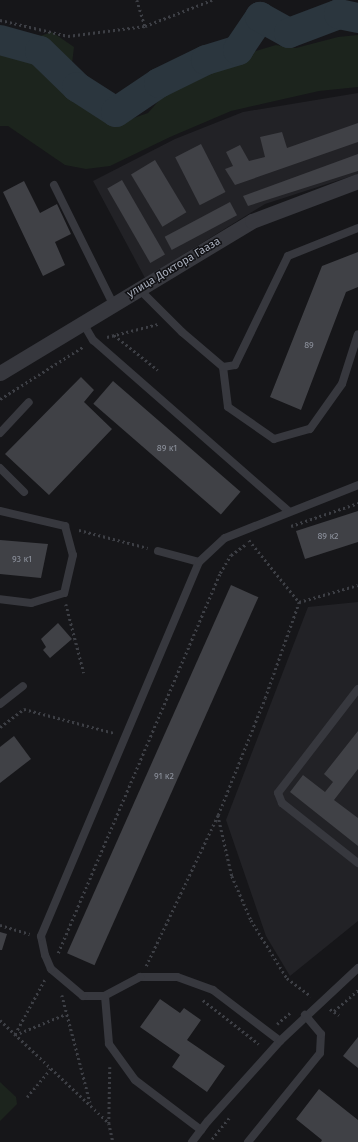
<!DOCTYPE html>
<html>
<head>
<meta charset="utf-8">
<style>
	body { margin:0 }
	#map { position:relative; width:358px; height:1142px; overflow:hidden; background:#161619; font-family:"Fira Sans",sans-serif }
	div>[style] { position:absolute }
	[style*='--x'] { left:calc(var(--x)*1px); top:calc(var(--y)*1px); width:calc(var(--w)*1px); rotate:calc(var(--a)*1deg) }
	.built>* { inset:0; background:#222226 }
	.green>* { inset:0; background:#1c241d }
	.river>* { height:30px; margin:-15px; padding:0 15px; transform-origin:15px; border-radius:15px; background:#2b363e }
	.building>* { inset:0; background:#404146; transform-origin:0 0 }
	.path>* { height:2.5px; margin-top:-1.25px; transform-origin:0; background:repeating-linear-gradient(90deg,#3d3f45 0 2px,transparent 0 5px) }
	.service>* { height:8px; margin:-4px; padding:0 4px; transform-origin:4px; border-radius:4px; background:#37383e }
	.minor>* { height:15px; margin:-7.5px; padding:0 7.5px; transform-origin:7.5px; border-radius:7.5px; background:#37383e }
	span { translate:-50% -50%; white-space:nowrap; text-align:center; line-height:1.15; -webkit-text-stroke:3px #111114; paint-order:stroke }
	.number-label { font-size:9px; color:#8d929d }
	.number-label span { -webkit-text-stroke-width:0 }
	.street-label { font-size:11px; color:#a7adba }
</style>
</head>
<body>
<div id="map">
	<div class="built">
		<div style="clip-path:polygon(358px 93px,358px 174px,265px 204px,145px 278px,93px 181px,175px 139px,243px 112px)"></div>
		<div style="clip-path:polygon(358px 602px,358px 921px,290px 976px,266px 936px,226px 820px,308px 607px)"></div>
	</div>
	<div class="green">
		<div style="clip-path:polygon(52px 32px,74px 47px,68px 97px,128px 120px,148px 113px,162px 97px,235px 57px,276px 45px,296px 48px,338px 37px,358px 35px,358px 87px,319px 91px,231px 111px,170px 137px,110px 166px,86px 169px,65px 165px,8px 126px,0 126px,0 49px,13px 53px,34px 38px)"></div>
		<div style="clip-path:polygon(0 1082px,16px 1097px,17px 1104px,0 1121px)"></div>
	</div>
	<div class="river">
		<div style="--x:0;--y:40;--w:41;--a:15.4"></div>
		<div style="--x:40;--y:51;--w:52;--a:44.2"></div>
		<div style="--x:77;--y:87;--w:46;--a:32.7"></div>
		<div style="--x:116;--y:112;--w:52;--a:-34"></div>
		<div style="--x:159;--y:83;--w:52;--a:-26.1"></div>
		<div style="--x:206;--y:60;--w:34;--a:-17"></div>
		<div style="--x:238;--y:50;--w:40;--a:-56"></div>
		<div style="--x:260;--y:17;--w:33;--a:29"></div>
		<div style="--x:289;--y:33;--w:53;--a:-20.8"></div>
		<div style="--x:339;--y:14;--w:19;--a:12"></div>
	</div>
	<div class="building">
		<div style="clip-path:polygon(358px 123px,358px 142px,235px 185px,225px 169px,233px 166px,226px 152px,240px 145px,249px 161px,265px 157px,260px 137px,282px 132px,287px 148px)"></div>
		<div style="left:201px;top:144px;width:54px;height:29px;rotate:63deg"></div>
		<div style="clip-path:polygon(358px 154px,358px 171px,248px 206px,243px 196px)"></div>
		<div style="left:155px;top:160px;width:61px;height:28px;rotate:59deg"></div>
		<div style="left:122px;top:180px;width:86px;height:17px;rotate:60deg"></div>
		<div style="clip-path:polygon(24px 181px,40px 213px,57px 204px,71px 234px,55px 242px,65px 265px,43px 276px,3px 192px)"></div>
		<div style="left:230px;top:202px;width:15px;height:74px;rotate:62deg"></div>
		<div style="clip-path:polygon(358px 252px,358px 287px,346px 292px,301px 410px,270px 397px,322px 266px)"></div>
		<div style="clip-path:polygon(81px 377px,94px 390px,84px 402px,112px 429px,49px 495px,5px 454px)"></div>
		<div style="left:113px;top:381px;width:169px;height:30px;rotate:41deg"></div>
		<div style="clip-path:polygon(358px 511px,358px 542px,305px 559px,296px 531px)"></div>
		<div style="clip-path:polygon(0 540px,48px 544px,41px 578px,0 574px)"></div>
		<div style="left:231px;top:585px;width:30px;height:403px;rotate:24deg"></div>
		<div style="clip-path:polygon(58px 623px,72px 639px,50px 658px,43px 650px,46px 647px,41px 639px)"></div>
		<div style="clip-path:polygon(358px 731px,358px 769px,334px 800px,358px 818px,358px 846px,290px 792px,303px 775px,325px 792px,333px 782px,324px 774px)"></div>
		<div style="clip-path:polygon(14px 736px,31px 759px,0 783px,0 747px)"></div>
		<div style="clip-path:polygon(0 932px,7px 934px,2px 950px,0 950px)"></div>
		<div style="clip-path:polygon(160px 999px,180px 1013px,184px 1008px,201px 1020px,187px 1040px,225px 1066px,207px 1092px,172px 1067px,180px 1055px,140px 1027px)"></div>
		<div style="clip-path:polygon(358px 1037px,358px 1068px,343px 1056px)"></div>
		<div style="clip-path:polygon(319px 1089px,358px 1120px,358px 1142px,321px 1142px,322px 1140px,296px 1119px)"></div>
	</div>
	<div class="path">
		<div style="--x:137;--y:0;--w:27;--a:73"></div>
		<div style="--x:0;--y:20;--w:70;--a:13.2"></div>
		<div style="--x:68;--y:36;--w:78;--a:-7.4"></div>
		<div style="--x:145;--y:26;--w:72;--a:-21.2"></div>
		<div style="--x:114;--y:335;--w:56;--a:38.5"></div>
		<div style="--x:107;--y:337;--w:53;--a:-14.3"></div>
		<div style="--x:0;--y:399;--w:99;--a:-32.2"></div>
		<div style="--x:291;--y:526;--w:71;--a:-18.9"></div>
		<div style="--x:79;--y:530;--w:71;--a:14.6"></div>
		<div style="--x:249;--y:540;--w:80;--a:51.1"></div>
		<div style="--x:66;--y:604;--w:71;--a:75.4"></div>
		<div style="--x:0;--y:727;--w:30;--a:-37"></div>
		<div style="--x:24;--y:709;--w:93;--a:14.9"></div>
		<div style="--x:218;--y:815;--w:63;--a:77.1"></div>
		<div style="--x:232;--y:876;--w:48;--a:66.6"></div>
		<div style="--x:251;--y:920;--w:68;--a:58.2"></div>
		<div style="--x:287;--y:978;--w:30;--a:37"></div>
		<div style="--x:0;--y:925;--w:31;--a:17"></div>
		<div style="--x:58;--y:953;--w:413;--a:-66.9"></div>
		<div style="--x:220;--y:573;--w:21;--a:-59"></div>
		<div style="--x:231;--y:555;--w:19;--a:-36"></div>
		<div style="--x:146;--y:966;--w:167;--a:-64.5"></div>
		<div style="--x:218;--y:815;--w:126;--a:-68.1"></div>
		<div style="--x:265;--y:698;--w:102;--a:-70.5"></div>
		<div style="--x:299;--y:602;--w:61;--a:-16.1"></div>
		<div style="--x:45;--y:980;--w:63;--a:118.6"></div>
		<div style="--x:15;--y:1035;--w:55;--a:-22.4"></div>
		<div style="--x:62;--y:995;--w:111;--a:75.3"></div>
		<div style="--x:203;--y:1000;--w:71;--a:38.2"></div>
		<div style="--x:330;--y:1009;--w:11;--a:34"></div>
		<div style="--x:334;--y:1011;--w:32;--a:-41"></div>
		<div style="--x:0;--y:1020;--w:150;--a:43.4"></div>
		<div style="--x:277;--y:1024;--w:18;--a:-41"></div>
		<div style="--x:110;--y:1067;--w:56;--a:91"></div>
		<div style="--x:109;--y:1123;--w:19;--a:78"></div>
		<div style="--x:27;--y:1097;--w:39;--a:-50"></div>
		<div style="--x:212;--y:1139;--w:27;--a:-51"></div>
	</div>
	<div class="service">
		<div style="--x:54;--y:185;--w:133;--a:63.6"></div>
		<div style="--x:139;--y:289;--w:61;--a:45"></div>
		<div style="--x:182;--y:332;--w:54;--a:40.5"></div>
		<div style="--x:223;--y:367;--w:40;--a:82.9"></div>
		<div style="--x:228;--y:407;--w:56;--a:34.8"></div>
		<div style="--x:274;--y:439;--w:37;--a:-16"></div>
		<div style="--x:310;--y:429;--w:55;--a:-54.6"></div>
		<div style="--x:342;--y:384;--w:52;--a:-72.3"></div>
		<div style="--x:83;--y:323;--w:20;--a:60"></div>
		<div style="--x:93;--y:340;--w:259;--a:41.2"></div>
		<div style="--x:223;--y:367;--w:12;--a:-9"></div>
		<div style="--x:235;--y:365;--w:121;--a:-64.1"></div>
		<div style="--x:288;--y:256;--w:75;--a:-21.8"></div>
		<div style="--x:0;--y:433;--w:42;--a:-46.9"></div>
		<div style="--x:0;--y:468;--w:34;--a:45"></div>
		<div style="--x:0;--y:511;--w:67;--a:13"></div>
		<div style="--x:65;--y:526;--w:30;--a:75"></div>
		<div style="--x:73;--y:555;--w:39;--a:103"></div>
		<div style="--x:64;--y:593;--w:34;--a:163"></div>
		<div style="--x:31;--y:603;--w:31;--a:-173"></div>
		<div style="--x:158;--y:551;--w:42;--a:15"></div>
		<div style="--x:358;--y:689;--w:131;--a:127.6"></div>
		<div style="--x:278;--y:793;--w:11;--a:68"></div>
		<div style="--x:282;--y:803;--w:97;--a:38.3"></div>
		<div style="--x:0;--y:704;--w:29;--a:-38"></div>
		<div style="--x:105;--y:996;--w:48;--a:85.2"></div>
		<div style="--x:109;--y:1044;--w:44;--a:54.2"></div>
		<div style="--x:135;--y:1080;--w:83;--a:37.1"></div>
		<div style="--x:280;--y:1041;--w:84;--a:-142.7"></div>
		<div style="--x:213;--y:990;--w:38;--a:-160"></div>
		<div style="--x:177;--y:977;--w:37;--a:180"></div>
		<div style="--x:140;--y:977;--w:40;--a:152"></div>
		<div style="--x:105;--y:996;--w:22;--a:180"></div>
		<div style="--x:83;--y:996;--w:42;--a:-139.8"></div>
		<div style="--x:51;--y:969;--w:15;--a:-113"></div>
		<div style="--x:45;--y:955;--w:19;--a:-102"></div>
		<div style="--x:41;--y:936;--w:406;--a:-67.1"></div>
		<div style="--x:199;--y:562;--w:35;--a:-43"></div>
		<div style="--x:225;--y:538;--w:143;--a:-21.7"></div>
		<div style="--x:192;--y:1142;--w:26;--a:-53"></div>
		<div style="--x:208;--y:1121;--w:108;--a:-48"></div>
		<div style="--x:280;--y:1041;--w:107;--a:-43.1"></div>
		<div style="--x:248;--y:1142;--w:114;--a:-51"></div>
		<div style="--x:320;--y:1053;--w:19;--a:-87"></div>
		<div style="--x:321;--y:1034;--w:25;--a:-130"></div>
	</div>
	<div class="minor">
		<div style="--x:0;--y:373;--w:294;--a:-31.1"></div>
		<div style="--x:252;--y:221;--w:113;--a:-20.7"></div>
	</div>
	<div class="number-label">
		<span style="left:309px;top:345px">89</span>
		<span style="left:167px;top:448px">89 к1</span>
		<span style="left:328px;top:536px">89 к2</span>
		<span style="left:22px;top:559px">93 к1</span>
		<span style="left:164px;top:776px">91 к2</span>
	</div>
	<div class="street-label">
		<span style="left:174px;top:268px;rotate:-31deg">улица Доктора Гааза</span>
	</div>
</div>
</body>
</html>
